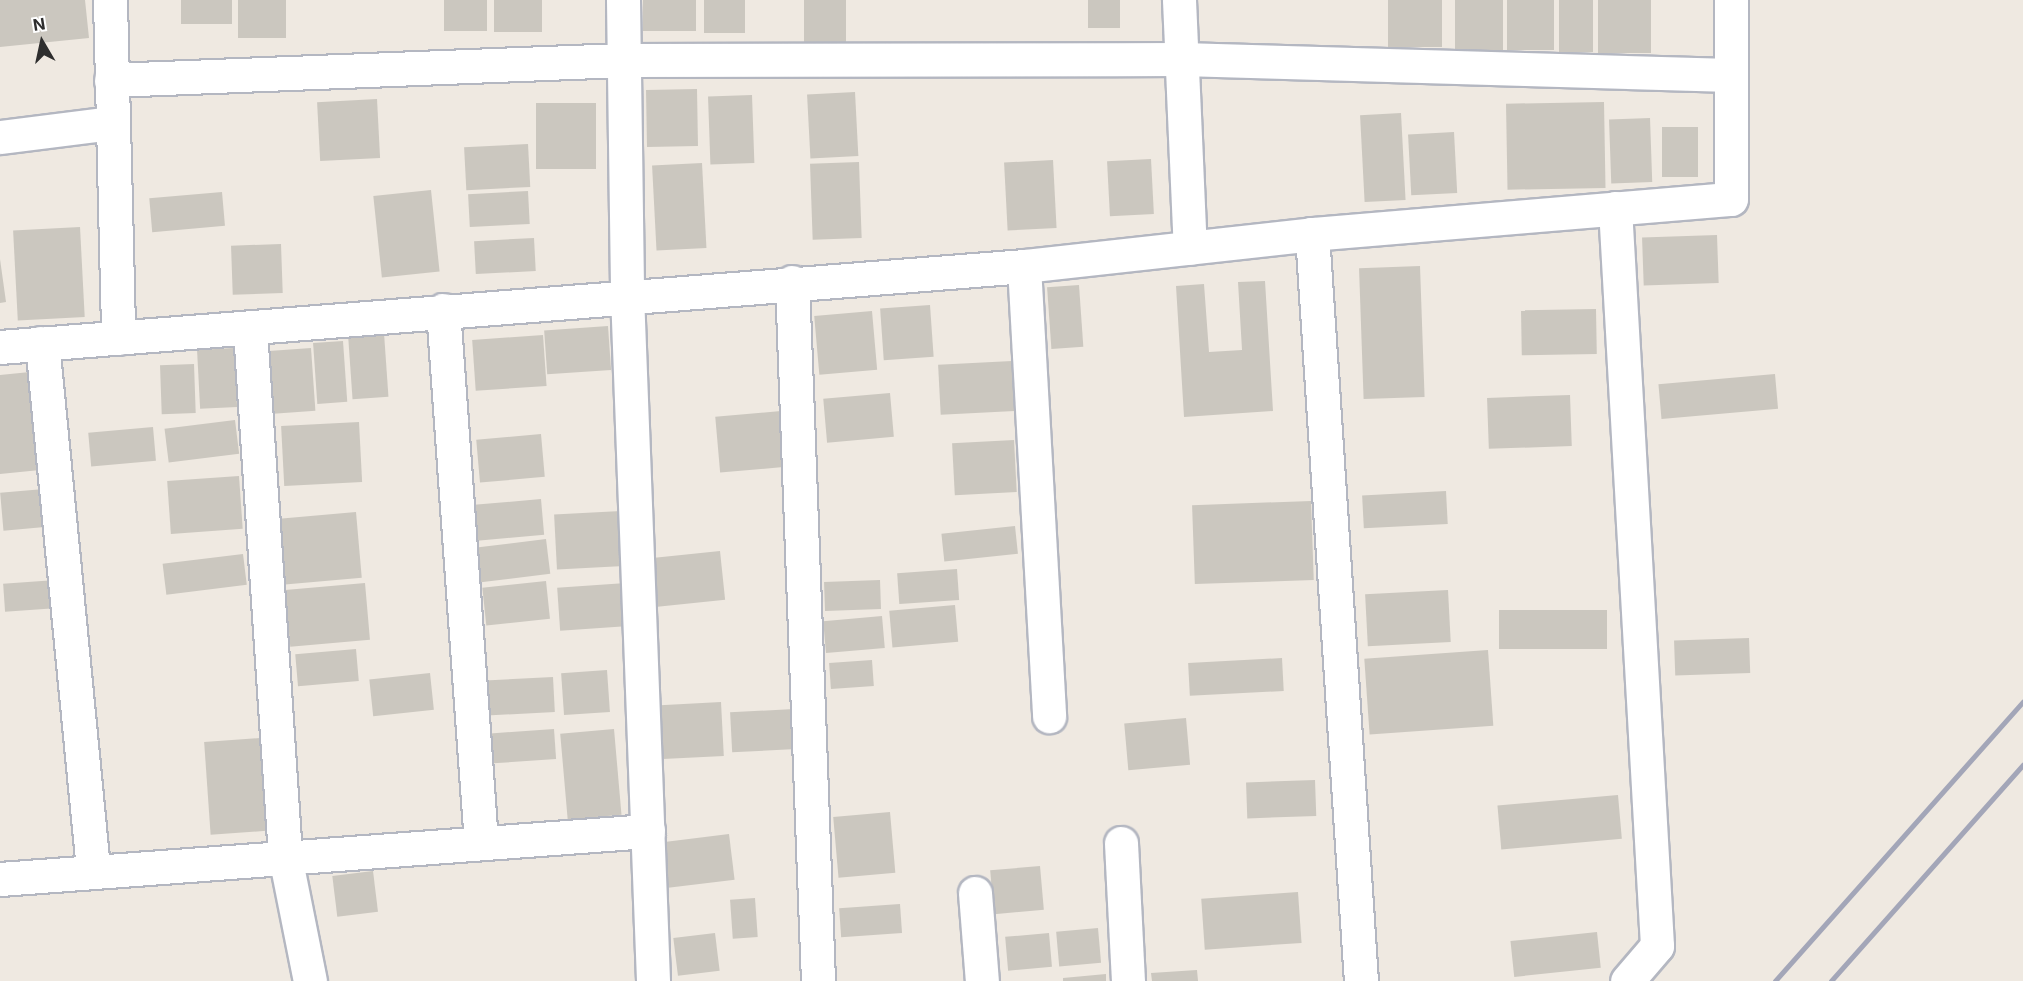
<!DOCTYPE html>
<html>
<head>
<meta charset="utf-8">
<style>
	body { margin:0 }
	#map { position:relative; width:2023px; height:981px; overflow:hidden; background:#efe9e1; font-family:Inter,sans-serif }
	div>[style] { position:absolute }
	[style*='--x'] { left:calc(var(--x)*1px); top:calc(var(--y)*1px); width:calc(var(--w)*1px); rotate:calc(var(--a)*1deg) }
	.building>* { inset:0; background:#cbc7bf; transform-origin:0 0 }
	.roads { filter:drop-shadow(2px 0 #b4b7c1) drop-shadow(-2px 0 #b4b7c1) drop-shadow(0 2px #b4b7c1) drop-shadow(0 -2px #b4b7c1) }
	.street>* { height:33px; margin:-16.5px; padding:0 16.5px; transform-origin:16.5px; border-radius:16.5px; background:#fff }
	.rail>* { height:4.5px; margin:-2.25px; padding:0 2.25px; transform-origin:2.25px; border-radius:2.25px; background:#a3a6b8 }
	span { translate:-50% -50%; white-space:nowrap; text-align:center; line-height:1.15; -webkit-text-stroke:4.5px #fff; paint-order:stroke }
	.north { position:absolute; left:12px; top:12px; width:60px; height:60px; -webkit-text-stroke:4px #fff; paint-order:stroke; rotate:351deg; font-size:16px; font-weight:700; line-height:24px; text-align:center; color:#2e2e2e }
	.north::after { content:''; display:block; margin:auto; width:21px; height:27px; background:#2e2e2e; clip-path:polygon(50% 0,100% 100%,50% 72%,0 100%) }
</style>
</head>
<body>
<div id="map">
	<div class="building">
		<div style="clip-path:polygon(0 0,85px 0,89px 38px,0 47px)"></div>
		<div style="left:181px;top:0;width:51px;height:24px"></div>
		<div style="left:238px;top:0;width:48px;height:38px"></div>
		<div style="left:444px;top:0;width:43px;height:31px"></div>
		<div style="left:494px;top:0;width:48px;height:32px"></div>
		<div style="left:643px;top:0;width:53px;height:31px"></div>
		<div style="left:704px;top:0;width:41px;height:33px"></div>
		<div style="left:804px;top:0;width:42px;height:44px"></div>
		<div style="left:1088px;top:0;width:32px;height:28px"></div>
		<div style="left:1388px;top:0;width:54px;height:47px"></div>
		<div style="left:1455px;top:0;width:48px;height:52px"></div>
		<div style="left:1507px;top:0;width:47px;height:50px"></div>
		<div style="left:1559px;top:0;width:34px;height:52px"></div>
		<div style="left:1598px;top:0;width:53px;height:53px"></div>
		<div style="left:697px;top:89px;width:57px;height:51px;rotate:89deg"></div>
		<div style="left:855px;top:92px;width:64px;height:48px;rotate:87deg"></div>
		<div style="left:752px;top:95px;width:68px;height:44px;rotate:88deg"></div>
		<div style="left:377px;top:99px;width:59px;height:60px;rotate:87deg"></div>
		<div style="left:1604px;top:102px;width:86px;height:98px;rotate:89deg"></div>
		<div style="left:536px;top:103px;width:60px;height:66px"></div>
		<div style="left:1401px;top:113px;width:87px;height:41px;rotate:87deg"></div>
		<div style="left:1650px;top:118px;width:64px;height:41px;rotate:88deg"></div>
		<div style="left:1662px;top:127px;width:36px;height:50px"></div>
		<div style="left:1454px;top:132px;width:61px;height:46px;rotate:87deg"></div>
		<div style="left:528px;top:144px;width:43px;height:64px;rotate:87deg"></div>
		<div style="left:1151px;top:159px;width:55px;height:44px;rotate:87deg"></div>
		<div style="left:1053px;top:160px;width:68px;height:49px;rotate:87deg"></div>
		<div style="left:859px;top:162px;width:76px;height:49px;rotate:88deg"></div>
		<div style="left:702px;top:163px;width:85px;height:50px;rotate:87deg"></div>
		<div style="left:431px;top:190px;width:82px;height:58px;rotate:84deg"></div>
		<div style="left:528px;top:191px;width:33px;height:60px;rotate:87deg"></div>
		<div style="left:222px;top:192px;width:34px;height:73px;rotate:85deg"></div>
		<div style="left:80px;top:227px;width:90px;height:67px;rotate:87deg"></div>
		<div style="left:1717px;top:235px;width:48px;height:75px;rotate:88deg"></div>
		<div style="left:534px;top:238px;width:33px;height:60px;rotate:87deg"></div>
		<div style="left:281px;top:244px;width:49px;height:50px;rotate:88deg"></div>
		<div style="clip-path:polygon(0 259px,6px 302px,0 303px)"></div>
		<div style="left:1420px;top:266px;width:131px;height:61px;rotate:88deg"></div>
		<div style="clip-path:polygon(1265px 281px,1273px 411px,1184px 417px,1176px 286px,1204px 284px,1209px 352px,1242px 350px,1238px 282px)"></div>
		<div style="left:1079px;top:285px;width:62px;height:32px;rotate:86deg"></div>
		<div style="left:930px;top:305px;width:52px;height:50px;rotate:86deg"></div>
		<div style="left:1596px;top:309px;width:45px;height:75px;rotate:89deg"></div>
		<div style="left:872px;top:311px;width:59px;height:58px;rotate:85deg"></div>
		<div style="left:608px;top:326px;width:44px;height:64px;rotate:86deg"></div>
		<div style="left:384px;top:333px;width:64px;height:36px;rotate:86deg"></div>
		<div style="left:543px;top:335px;width:51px;height:71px;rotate:86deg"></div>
		<div style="left:343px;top:341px;width:61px;height:30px;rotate:86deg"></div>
		<div style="left:234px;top:348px;width:59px;height:37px;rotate:87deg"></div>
		<div style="left:311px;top:348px;width:63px;height:42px;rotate:86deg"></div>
		<div style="left:1012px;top:361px;width:50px;height:74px;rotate:87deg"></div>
		<div style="left:194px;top:364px;width:49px;height:34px;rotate:88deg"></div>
		<div style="clip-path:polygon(40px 371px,50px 469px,0 474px,0 375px)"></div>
		<div style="left:1775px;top:374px;width:35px;height:117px;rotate:85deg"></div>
		<div style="left:890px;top:393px;width:44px;height:67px;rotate:85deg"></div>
		<div style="left:1570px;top:395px;width:51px;height:83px;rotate:88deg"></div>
		<div style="left:781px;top:411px;width:56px;height:66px;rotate:85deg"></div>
		<div style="left:235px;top:420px;width:34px;height:71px;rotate:83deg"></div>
		<div style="left:359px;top:422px;width:60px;height:78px;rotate:87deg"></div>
		<div style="left:153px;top:427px;width:34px;height:65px;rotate:85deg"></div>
		<div style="left:541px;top:434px;width:43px;height:65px;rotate:85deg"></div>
		<div style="left:1014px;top:440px;width:52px;height:62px;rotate:87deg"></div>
		<div style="left:239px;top:476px;width:53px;height:72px;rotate:86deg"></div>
		<div style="left:44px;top:489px;width:38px;height:44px;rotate:85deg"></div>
		<div style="left:1446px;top:491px;width:33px;height:84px;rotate:87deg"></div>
		<div style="left:541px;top:499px;width:36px;height:70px;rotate:85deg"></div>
		<div style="left:1311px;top:501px;width:79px;height:119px;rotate:88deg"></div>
		<div style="left:621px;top:511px;width:55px;height:67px;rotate:87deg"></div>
		<div style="left:356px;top:512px;width:66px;height:77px;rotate:85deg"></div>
		<div style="left:1015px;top:526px;width:28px;height:74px;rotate:84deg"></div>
		<div style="left:546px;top:539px;width:35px;height:72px;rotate:83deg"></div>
		<div style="left:720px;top:551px;width:49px;height:68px;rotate:84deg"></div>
		<div style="left:243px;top:554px;width:31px;height:81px;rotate:83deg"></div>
		<div style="left:957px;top:569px;width:31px;height:60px;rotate:86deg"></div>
		<div style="left:56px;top:580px;width:28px;height:53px;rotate:86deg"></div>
		<div style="left:880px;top:580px;width:29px;height:56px;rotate:88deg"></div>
		<div style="left:546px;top:581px;width:38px;height:64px;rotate:84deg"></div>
		<div style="left:365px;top:583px;width:57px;height:80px;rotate:85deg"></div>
		<div style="left:626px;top:583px;width:43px;height:69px;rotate:86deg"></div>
		<div style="left:1448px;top:590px;width:52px;height:83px;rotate:87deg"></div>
		<div style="left:955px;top:605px;width:37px;height:66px;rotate:85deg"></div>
		<div style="left:1607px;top:610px;width:39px;height:108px;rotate:90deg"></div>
		<div style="left:882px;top:616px;width:32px;height:59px;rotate:85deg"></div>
		<div style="left:1749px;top:638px;width:35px;height:75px;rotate:88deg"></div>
		<div style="left:356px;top:649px;width:32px;height:61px;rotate:85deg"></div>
		<div style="left:1488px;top:650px;width:76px;height:124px;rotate:86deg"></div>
		<div style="left:1282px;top:658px;width:33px;height:94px;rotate:87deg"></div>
		<div style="left:872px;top:660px;width:26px;height:43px;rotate:86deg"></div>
		<div style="left:607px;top:670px;width:42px;height:46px;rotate:86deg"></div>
		<div style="left:430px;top:673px;width:37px;height:61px;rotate:84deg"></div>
		<div style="left:553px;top:677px;width:35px;height:73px;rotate:87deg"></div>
		<div style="left:721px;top:702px;width:54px;height:61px;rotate:87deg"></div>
		<div style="left:794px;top:709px;width:40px;height:64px;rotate:87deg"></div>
		<div style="left:1186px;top:718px;width:47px;height:62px;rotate:85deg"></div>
		<div style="left:554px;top:729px;width:30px;height:67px;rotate:86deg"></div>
		<div style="left:614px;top:729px;width:86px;height:54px;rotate:85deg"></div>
		<div style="left:260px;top:738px;width:93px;height:56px;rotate:86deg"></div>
		<div style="left:1315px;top:780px;width:36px;height:69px;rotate:88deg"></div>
		<div style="left:1618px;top:795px;width:44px;height:121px;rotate:85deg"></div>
		<div style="left:890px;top:812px;width:61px;height:57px;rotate:85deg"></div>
		<div style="left:729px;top:834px;width:46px;height:69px;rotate:83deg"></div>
		<div style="left:1040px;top:866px;width:44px;height:50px;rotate:85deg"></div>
		<div style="left:373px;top:871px;width:41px;height:41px;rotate:83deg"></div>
		<div style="left:1298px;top:892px;width:51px;height:97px;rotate:86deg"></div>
		<div style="left:755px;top:898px;width:39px;height:25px;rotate:86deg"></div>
		<div style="left:900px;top:904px;width:29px;height:61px;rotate:86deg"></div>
		<div style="left:1098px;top:928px;width:35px;height:42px;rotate:85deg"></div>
		<div style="left:1597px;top:932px;width:36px;height:87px;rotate:84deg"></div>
		<div style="left:715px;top:933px;width:38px;height:42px;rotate:83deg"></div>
		<div style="left:1049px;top:933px;width:34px;height:44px;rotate:85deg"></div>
		<div style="clip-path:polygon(1197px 970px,1198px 981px,1152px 981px,1151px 973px)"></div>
		<div style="clip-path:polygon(1106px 974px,1106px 981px,1063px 981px,1063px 978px)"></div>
	</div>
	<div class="roads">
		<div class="street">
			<div style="--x:110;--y:0;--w:338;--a:88.6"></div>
			<div style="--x:623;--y:0;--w:294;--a:89.2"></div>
			<div style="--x:627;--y:294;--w:687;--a:87.83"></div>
			<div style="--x:1179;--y:0;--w:248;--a:87.5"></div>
			<div style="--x:111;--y:80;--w:512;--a:-2.24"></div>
			<div style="--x:623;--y:60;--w:559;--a:-0.1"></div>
			<div style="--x:1182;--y:59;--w:549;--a:1.67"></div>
			<div style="--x:0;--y:137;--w:113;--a:-7.1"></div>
			<div style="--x:1615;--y:208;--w:739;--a:86.74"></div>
			<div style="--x:1657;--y:946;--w:46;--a:130.6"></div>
			<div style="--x:1312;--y:234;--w:749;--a:86.25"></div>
			<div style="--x:1024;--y:266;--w:451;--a:86.8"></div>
			<div style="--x:792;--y:282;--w:699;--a:87.87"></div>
			<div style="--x:443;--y:310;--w:534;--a:85.92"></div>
			<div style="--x:250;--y:330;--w:527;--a:86.19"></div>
			<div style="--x:285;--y:856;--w:127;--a:78.7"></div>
			<div style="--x:42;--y:343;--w:528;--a:84.46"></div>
			<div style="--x:0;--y:347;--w:1027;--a:-4.52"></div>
			<div style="--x:1024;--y:266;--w:290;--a:-6.3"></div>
			<div style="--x:1312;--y:234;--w:420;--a:-4.8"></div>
			<div style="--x:1731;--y:199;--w:199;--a:-90"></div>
			<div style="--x:1121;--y:843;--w:138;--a:87.1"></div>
			<div style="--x:0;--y:879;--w:650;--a:-4.24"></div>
			<div style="--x:975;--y:893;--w:88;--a:85.5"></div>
		</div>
	</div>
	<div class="rail">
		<div style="--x:1775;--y:981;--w:373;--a:-48.4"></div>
		<div style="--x:1831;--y:981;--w:289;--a:-48.4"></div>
	</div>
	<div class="north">N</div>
</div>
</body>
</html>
